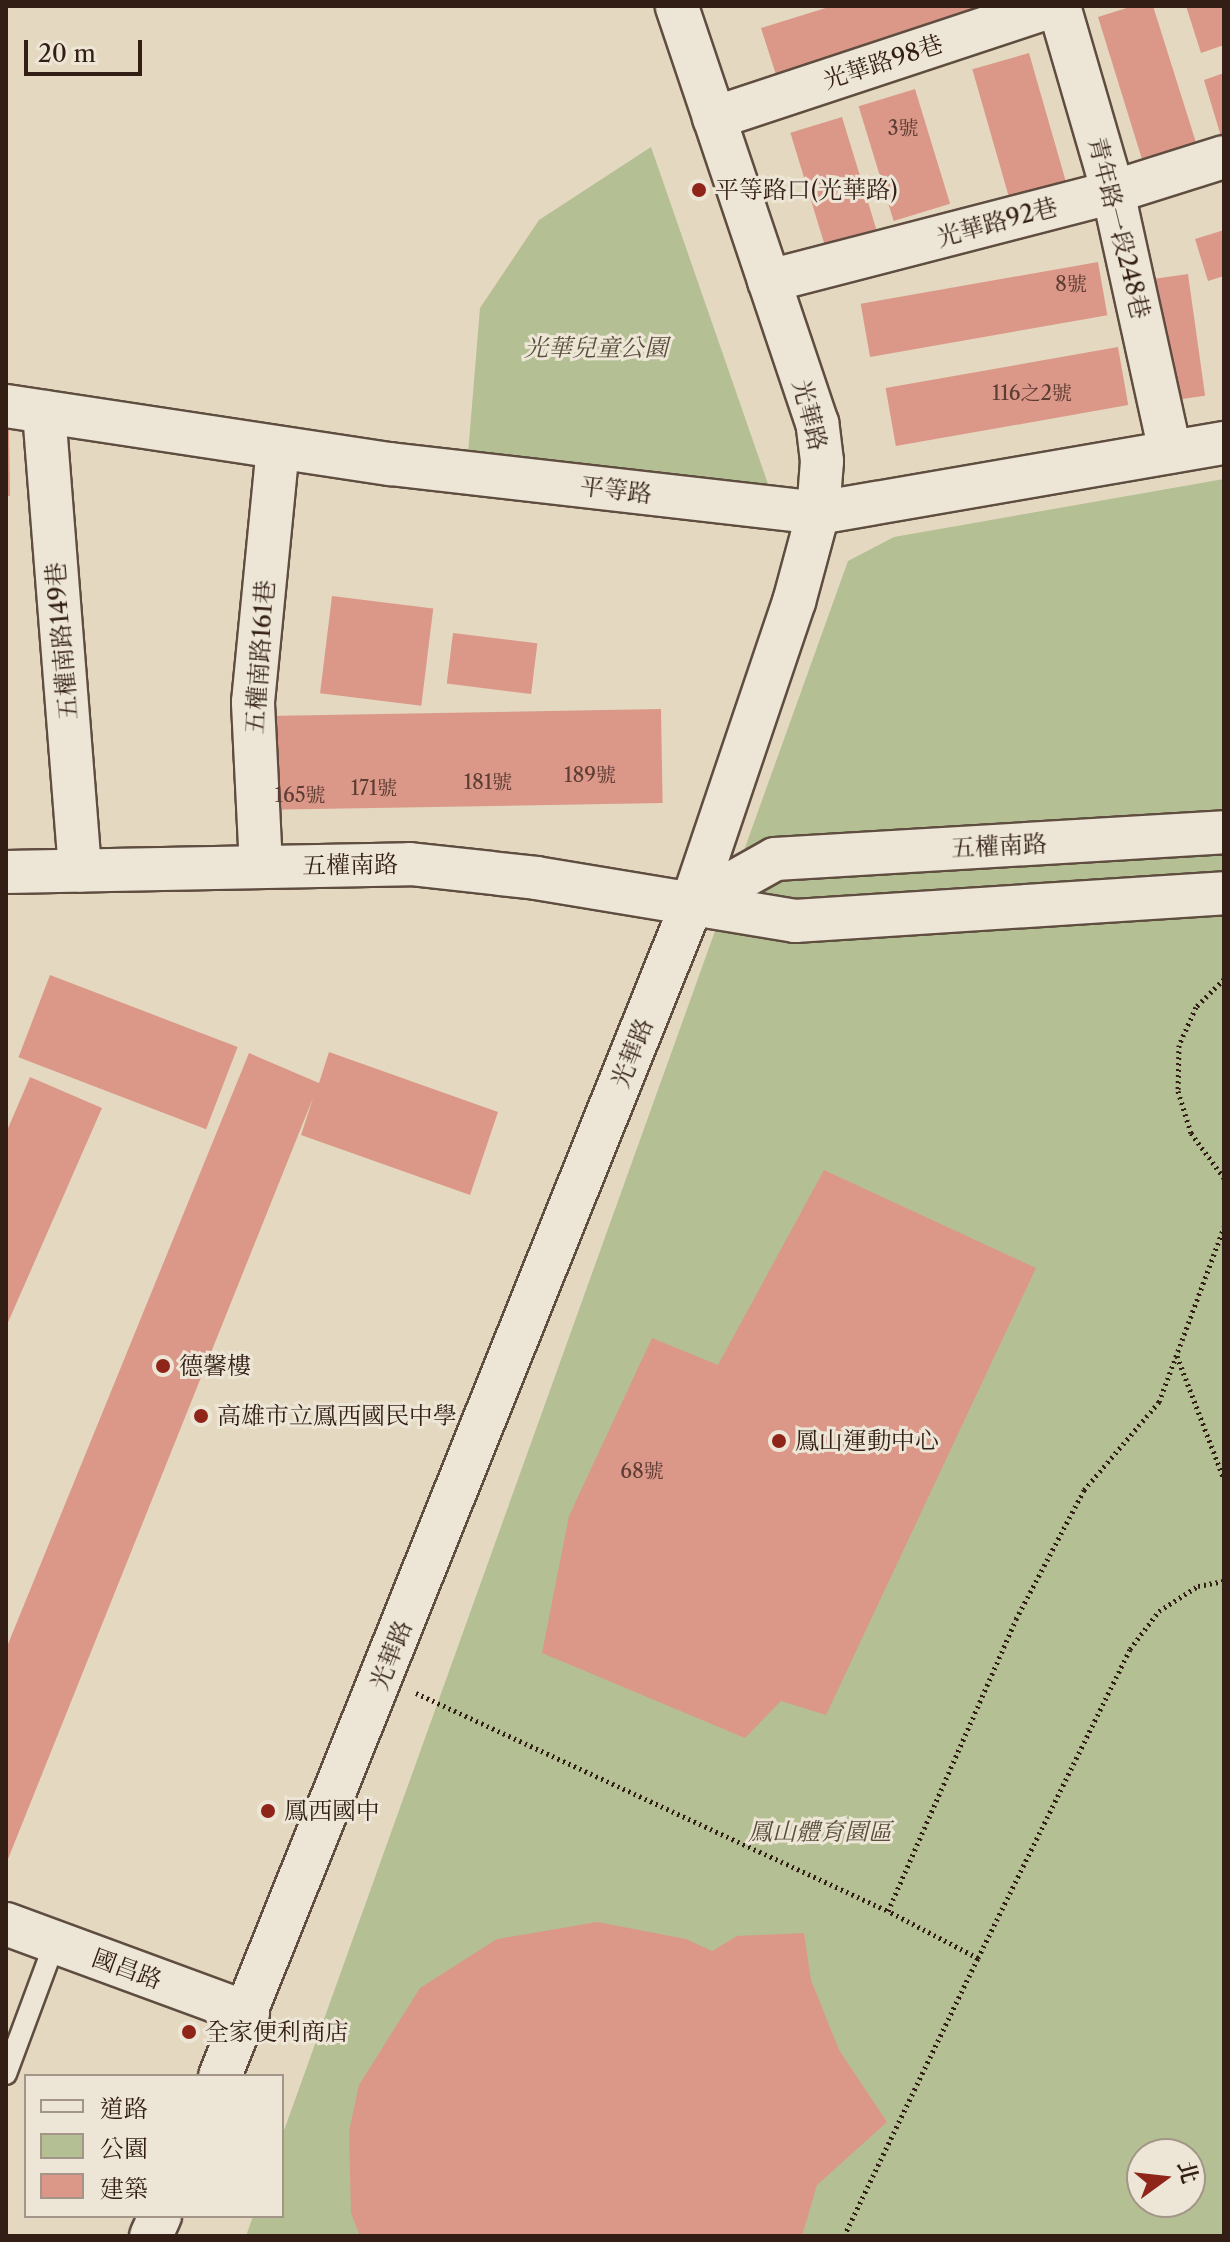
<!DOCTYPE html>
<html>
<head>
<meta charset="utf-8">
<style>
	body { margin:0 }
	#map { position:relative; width:1230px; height:2242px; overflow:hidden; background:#e4d9c0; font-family:"Libre Caslon Text","Noto Serif TC",serif }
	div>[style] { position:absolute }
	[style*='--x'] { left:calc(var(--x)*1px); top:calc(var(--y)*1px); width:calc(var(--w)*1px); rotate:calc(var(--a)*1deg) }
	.green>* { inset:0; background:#b4bf93 }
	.building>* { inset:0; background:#db9889; transform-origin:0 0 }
	.path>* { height:5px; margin-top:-2.5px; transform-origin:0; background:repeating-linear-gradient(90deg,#331e16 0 2px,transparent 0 6px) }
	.roads { filter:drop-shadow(2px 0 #5f4d40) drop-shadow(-2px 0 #5f4d40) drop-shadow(0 2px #5f4d40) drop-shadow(0 -2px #5f4d40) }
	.service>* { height:20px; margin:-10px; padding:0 10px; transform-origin:10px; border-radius:10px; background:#ede6d6 }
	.minor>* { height:42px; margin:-21px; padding:0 21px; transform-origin:21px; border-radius:21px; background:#ede6d6 }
	.dots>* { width:22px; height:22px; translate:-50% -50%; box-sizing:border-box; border:4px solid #ede6d6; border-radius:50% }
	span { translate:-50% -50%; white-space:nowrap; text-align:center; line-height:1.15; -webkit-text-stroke:6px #ede6d6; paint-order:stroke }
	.number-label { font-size:20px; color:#5d3c33 }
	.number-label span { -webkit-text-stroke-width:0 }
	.street-label { font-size:24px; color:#331e16 }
	.poi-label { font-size:24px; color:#331e16 }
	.left { translate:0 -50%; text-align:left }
	.park-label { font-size:24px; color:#5a4e3c; font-style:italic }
	.frame { position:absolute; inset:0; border:8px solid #331e16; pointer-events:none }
	.legend { position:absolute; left:24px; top:2074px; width:260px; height:144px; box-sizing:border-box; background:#ede6d6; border:2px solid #a39689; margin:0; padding:10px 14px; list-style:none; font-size:24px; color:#331e16 }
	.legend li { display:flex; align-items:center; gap:16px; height:40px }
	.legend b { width:40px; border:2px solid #a39689 }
	.north { position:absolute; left:1126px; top:2138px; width:80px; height:80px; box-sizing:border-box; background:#ede6d6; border:2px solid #a39689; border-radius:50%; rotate:75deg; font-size:22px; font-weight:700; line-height:32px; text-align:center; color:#331e16 }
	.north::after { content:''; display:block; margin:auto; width:28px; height:36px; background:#8f2418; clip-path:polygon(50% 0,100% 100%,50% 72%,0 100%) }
	.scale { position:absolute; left:24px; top:40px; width:118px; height:36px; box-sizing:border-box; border:4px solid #331e16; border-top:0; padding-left:10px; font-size:24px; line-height:28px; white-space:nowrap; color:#331e16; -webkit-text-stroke:6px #ede6d6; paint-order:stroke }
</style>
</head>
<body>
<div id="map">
	<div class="green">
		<div style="clip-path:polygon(651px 147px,768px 484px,468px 454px,480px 308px,539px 220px)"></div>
		<div style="clip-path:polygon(evenodd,1224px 479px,1224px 2236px,246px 2236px,253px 2216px,282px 2216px,282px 2136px,848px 561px,894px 537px,1224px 479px,1142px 2154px,1190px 2154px,1190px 2202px,1142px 2202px,1142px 2154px)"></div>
	</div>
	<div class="building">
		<div style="clip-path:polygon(832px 6px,1002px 6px,777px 78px,761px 28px)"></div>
		<div style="clip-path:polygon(1133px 6px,1153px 6px,1199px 152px,1145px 169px,1098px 17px)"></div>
		<div style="clip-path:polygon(1186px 6px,1224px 6px,1224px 45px,1201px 53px)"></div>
		<div style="left:1029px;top:53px;width:137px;height:59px;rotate:74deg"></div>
		<div style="clip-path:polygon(1224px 73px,1224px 143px,1223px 143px,1204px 80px)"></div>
		<div style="left:915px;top:89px;width:120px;height:59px;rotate:73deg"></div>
		<div style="left:842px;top:117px;width:117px;height:54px;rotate:73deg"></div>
		<div style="clip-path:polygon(1224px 230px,1224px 276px,1208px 281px,1195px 239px)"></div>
		<div style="left:1098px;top:262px;width:54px;height:241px;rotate:80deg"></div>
		<div style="left:1188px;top:274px;width:123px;height:41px;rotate:82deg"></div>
		<div style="left:1118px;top:347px;width:59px;height:236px;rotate:80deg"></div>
		<div style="clip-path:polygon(6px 429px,9px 429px,10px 496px,6px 496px)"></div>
		<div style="left:332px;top:596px;width:102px;height:98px;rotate:7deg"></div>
		<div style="left:453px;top:633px;width:85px;height:51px;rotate:7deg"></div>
		<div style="left:661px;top:709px;width:94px;height:394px;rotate:89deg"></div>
		<div style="left:50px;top:975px;width:201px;height:88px;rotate:21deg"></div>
		<div style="clip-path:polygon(329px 1052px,498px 1112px,470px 1195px,301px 1135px,313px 1098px,6px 1864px,6px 1649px,249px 1053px,319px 1083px)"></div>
		<div style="clip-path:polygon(30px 1077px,102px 1108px,6px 1327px,6px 1133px)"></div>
		<div style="clip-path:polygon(824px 1170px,1036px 1268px,826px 1715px,781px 1701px,745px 1738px,542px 1653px,569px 1516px,652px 1338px,718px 1365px)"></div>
		<div style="clip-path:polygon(597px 1922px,686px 1939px,712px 1951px,737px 1936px,804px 1933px,811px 1980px,839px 2050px,887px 2122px,817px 2185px,802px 2236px,360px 2236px,351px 2213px,349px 2131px,359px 2085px,420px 1988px,497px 1939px)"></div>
	</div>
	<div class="path">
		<div style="--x:1224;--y:979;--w:40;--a:135"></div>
		<div style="--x:1196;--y:1007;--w:42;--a:114.1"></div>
		<div style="--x:1179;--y:1045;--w:46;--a:91.2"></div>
		<div style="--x:1178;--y:1091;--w:44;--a:72.8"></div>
		<div style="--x:1191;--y:1133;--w:56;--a:53.7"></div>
		<div style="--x:1177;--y:1356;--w:132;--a:69.1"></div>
		<div style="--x:416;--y:1693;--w:520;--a:24.79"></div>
		<div style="--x:888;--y:1911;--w:319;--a:-66.3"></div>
		<div style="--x:1016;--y:1619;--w:146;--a:-62.2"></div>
		<div style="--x:1084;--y:1490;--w:116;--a:-49.6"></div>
		<div style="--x:1159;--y:1402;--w:187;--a:-69.6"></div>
		<div style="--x:978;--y:1958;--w:344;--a:-63.8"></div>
		<div style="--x:1130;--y:1649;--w:48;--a:-52.7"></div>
		<div style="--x:1159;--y:1611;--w:46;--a:-32.7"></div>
		<div style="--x:1198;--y:1586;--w:26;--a:-11"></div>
		<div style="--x:844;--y:2236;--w:309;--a:-64.3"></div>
		<div style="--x:978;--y:1958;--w:102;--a:-152.4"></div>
	</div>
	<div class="roads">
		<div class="service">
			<div style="--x:6;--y:2074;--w:141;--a:-69.6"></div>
		</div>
		<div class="minor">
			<div style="--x:1059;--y:6;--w:194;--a:73.8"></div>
			<div style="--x:1113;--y:192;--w:266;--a:77.6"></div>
			<div style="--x:714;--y:118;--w:356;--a:-18.3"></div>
			<div style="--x:769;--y:281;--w:355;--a:-14.5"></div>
			<div style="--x:1113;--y:192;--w:116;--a:-17.5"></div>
			<div style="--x:6;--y:406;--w:388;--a:8.6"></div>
			<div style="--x:390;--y:464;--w:431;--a:6.5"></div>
			<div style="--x:818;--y:513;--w:412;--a:-9.8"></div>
			<div style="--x:44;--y:412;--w:460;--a:85.5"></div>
			<div style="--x:261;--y:867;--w:165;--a:-92.8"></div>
			<div style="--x:253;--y:702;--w:255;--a:-84.4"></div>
			<div style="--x:6;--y:872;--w:404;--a:-1.1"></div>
			<div style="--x:410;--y:864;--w:127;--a:6.3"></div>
			<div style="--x:536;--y:878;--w:263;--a:9.4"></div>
			<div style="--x:795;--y:921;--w:430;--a:-3.7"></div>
			<div style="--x:691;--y:906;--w:96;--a:-29.2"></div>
			<div style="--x:775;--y:859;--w:450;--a:-3.4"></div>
			<div style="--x:6;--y:1924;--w:258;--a:20.2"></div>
			<div style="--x:220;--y:2076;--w:1261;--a:-68.07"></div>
			<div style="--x:691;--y:906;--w:321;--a:-71.3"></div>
			<div style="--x:794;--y:602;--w:92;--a:-74.9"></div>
			<div style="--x:818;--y:513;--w:52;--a:-85.6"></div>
			<div style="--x:822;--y:461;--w:38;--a:-97"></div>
			<div style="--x:817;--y:423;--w:440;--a:-108.6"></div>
			<div style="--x:151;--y:2236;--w:22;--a:-66"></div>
		</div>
	</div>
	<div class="dots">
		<div style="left:699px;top:190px;background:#8f2418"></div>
		<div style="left:163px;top:1366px;background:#8f2418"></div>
		<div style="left:201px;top:1416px;background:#8f2418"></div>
		<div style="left:779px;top:1441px;background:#8f2418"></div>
		<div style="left:268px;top:1811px;background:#8f2418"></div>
		<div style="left:189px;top:2032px;background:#8f2418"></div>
	</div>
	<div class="number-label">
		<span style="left:903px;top:128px">3號</span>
		<span style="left:1071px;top:284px">8號</span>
		<span style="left:1032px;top:393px">116之2號</span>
		<span style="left:590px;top:775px">189號</span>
		<span style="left:488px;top:782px">181號</span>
		<span style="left:374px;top:788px">171號</span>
		<span style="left:300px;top:795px">165號</span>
		<span style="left:642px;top:1471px">68號</span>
	</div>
	<div class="street-label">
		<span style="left:883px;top:62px;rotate:-18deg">光華路98巷</span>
		<span style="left:997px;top:222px;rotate:-15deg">光華路92巷</span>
		<span style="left:1119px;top:228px;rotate:76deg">青年路一段248巷</span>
		<span style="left:810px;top:415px;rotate:76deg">光華路</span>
		<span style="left:616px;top:490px;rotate:7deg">平等路</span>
		<span style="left:62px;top:641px;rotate:-95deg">五權南路149巷</span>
		<span style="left:260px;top:657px;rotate:-86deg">五權南路161巷</span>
		<span style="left:999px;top:846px;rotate:-3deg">五權南路</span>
		<span style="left:350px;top:865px;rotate:-1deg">五權南路</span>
		<span style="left:632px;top:1053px;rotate:-68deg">光華路</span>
		<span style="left:391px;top:1655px;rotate:-68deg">光華路</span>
		<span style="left:127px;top:1969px;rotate:20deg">國昌路</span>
	</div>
	<div class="poi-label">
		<span class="left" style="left:715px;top:190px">平等路口(光華路)</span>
		<span class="left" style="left:179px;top:1366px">德馨樓</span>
		<span class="left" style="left:217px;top:1416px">高雄市立鳳西國民中學</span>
		<span class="left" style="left:795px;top:1441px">鳳山運動中心</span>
		<span class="left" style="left:284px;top:1811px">鳳西國中</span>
		<span class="left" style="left:205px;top:2032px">全家便利商店</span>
	</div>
	<div class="park-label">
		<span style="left:596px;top:348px">光華兒童公園</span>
		<span style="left:820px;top:1832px">鳳山體育園區</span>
	</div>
	<div class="frame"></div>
	<ul class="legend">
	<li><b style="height:10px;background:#ede6d6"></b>道路</li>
	<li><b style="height:22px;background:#b4bf93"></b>公園</li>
	<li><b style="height:22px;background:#db9889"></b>建築</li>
	</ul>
	<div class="north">北</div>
	<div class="scale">20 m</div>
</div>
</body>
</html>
